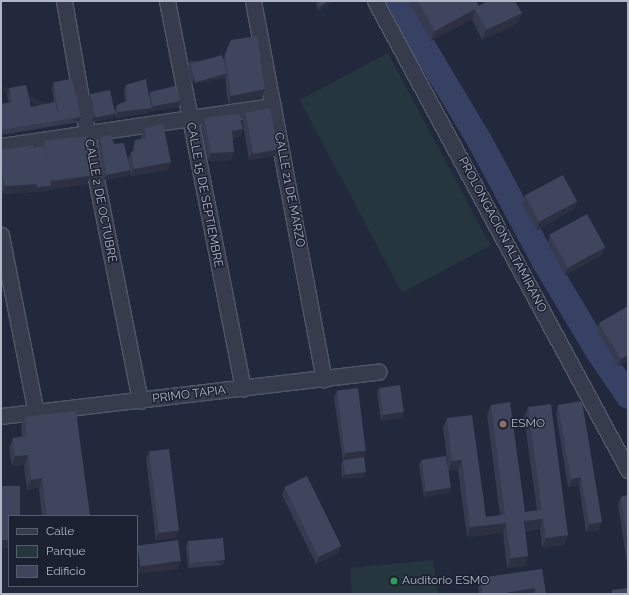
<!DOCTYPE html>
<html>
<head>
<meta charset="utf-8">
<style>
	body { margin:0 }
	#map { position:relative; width:629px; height:595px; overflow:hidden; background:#23293d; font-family:Raleway,sans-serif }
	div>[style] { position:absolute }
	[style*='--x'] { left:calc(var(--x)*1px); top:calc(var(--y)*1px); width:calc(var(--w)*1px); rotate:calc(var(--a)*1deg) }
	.green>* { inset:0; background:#25363e; transform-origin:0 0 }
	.river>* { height:25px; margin:-12.5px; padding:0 12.5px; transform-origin:12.5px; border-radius:12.5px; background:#364164 }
	.roads { filter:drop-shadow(1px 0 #525768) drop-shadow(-1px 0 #525768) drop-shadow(0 1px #525768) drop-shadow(0 -1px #525768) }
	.minor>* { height:15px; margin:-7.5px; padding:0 7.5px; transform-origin:7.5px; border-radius:7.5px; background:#373c4d }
	.wall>* { inset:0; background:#363b50 }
	.shaded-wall>* { inset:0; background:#2c3041; transform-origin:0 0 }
	.building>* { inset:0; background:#3f455d; transform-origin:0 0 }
	.dots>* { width:11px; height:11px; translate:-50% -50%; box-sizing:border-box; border:2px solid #1c2132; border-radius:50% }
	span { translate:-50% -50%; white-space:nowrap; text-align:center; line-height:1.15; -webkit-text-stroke:3px #1c2132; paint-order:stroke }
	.street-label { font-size:12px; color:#b2b7c8 }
	.poi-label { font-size:12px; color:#b2b7c8 }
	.left { translate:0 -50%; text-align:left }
	.frame { position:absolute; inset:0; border:2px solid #b2b7c8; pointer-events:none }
	.legend { position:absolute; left:8px; top:515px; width:130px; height:72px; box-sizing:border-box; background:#1c2132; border:1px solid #585d6e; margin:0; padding:5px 7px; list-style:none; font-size:12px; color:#b2b7c8 }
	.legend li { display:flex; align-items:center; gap:8px; height:20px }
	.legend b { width:20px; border:1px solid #585d6e }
</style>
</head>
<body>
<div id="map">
	<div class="green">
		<div style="left:388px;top:53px;width:218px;height:100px;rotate:62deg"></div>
		<div style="clip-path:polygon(433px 560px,438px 594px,352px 594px,350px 568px)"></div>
	</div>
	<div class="river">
		<div style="--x:396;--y:1;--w:162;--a:59.2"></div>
		<div style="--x:479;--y:140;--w:136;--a:61.9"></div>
		<div style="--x:543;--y:260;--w:107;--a:59.1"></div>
		<div style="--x:598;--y:352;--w:53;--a:55.7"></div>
	</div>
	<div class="roads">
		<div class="minor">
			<div style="--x:64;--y:1;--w:134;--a:80.1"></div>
			<div style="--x:87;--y:133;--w:273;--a:78.8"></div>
			<div style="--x:167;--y:1;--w:395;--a:78.9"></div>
			<div style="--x:253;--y:1;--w:385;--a:79.4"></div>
			<div style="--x:375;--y:1;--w:533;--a:61.66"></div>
			<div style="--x:1;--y:146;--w:275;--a:-8.4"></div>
			<div style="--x:1;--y:235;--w:181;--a:78.9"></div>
			<div style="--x:1;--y:416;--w:380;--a:-6.7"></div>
		</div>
	</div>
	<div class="wall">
		<div style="clip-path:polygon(316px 1px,335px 1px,318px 11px)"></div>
		<div style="clip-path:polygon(412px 1px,476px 1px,479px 6px,522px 13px,518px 23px,482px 40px,472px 19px,431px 41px,410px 5px)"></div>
		<div style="clip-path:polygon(231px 40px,265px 89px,262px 97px,228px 104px,225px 78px,192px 84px,188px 67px,190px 61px,223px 60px)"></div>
		<div style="clip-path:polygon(54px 82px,79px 122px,1px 135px,1px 104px,9px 103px,7px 94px,9px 88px,31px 107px,54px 103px,52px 87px)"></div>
		<div style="clip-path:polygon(126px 85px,149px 96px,150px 92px,180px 101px,179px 107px,151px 111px,150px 109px,149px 113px,116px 118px,115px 113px,113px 118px,92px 122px,88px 98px,90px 93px,115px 110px,117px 105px,125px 102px,124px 90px)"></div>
		<div style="clip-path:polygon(245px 111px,275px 156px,249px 160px,242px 118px)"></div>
		<div style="clip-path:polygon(204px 118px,241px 136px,233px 138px,232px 160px,208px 161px,201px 126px)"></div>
		<div style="clip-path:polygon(144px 128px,168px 170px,131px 176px,130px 171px,128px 176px,104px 180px,98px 142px,100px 137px,114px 144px,128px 159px,131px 152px,133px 152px,133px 148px,135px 140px,142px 139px,141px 136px)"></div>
		<div style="clip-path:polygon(45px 144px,90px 176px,87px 184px,49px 189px,49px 191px,2px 194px,1px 189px,1px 150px,33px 148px,44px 146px)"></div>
		<div style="clip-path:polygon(525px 196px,577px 201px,574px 209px,537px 230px,522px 204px)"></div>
		<div style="clip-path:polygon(550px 235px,605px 247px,602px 255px,565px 275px,548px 242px)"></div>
		<div style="clip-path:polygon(599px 323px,628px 361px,618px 366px,597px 331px)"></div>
		<div style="clip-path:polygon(379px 388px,404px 412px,402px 418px,381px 421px,377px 393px)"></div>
		<div style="clip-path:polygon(337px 390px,366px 450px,363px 458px,364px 477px,342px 479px,341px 465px,343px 460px,334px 398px)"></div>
		<div style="clip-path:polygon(491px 405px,525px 512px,537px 510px,524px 417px,528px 407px,568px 535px,564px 545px,542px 548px,540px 529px,525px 531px,528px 556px,525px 566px,507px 568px,503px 533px,467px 537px,458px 470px,449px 471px,449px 493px,424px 497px,419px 465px,421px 460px,448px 465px,443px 428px,447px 418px,486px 517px,500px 515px,487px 415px)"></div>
		<div style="clip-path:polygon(558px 405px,599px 530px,586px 532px,579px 485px,568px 487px,556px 413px)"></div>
		<div style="clip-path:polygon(24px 417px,90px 516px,42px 516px,39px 488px,27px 490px,24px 465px,12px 466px,9px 448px,13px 438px,22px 437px,21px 427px)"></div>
		<div style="clip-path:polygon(149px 452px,179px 530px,176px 538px,156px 540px,146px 459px)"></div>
		<div style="clip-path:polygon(285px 487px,338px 553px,316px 564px,282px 495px)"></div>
		<div style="clip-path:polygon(628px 495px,628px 570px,618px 504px,621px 497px)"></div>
		<div style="clip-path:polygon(188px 541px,223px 565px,188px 568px,186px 547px)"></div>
		<div style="clip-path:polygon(542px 569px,546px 594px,479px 594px,478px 586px,480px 578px)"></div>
	</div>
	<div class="shaded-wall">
		<div style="clip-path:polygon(328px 1px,335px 1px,318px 11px,320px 6px)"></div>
		<div style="clip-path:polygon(475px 9px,472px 19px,431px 41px,435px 31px)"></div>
		<div style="clip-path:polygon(522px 13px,518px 23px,482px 40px,486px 30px)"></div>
		<div style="clip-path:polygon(227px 73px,225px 78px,192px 84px,194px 79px)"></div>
		<div style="clip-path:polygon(265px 89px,262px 97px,228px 104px,231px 96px)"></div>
		<div style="clip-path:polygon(180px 101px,179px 107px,151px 111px,153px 106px)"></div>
		<div style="clip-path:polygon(151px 108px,149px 113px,116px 118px,118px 112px)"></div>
		<div style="clip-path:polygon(115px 113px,113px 118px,92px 122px,94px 116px)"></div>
		<div style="left:81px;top:117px;width:5px;height:81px;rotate:112deg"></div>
		<div style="clip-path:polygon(243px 129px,241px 136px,229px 139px,232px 131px)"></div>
		<div style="clip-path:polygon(278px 149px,275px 156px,249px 160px,252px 152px)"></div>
		<div style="clip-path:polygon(234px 152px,232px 160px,208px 161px,211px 153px)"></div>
		<div style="clip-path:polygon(171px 162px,168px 170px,131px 176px,134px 169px)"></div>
		<div style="clip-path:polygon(130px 170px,128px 176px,104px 180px,106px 175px)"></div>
		<div style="clip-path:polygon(90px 176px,87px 184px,49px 189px,49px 191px,2px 194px,5px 186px,37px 184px,50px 186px,51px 182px)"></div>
		<div style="clip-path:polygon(577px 201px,574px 209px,537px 230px,539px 222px)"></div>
		<div style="clip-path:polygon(605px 247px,602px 255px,565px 275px,568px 267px)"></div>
		<div style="clip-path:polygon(628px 355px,628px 361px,618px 366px,621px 359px)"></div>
		<div style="clip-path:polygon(404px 412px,402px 418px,381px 421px,383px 415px)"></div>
		<div style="clip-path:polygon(366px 450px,363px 458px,343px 461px,346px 453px)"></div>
		<div style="clip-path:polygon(28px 455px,24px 465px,12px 466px,15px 456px)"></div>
		<div style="clip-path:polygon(462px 460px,458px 470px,449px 471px,452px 461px)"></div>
		<div style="clip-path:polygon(366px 472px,364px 477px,342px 479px,344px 474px)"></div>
		<div style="clip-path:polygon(581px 477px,579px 485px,568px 487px,571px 479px)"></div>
		<div style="clip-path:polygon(42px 478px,39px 488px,27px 490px,31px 480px)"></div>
		<div style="clip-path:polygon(451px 488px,449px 493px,424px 497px,426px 491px)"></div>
		<div style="clip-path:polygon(543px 519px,540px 529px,520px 531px,524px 521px)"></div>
		<div style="clip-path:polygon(602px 522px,599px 530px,586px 532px,589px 524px)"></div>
		<div style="clip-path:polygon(506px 523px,503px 533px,467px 537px,470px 527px)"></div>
		<div style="clip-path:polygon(179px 530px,176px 538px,156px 540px,159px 532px)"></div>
		<div style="clip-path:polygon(568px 535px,564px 545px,542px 548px,546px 538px)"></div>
		<div style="left:1px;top:540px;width:8px;height:8px"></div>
		<div style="clip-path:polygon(341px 546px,338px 553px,316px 564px,319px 556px)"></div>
		<div style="clip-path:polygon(528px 556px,525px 566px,507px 568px,511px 558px)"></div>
		<div style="left:225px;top:560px;width:5px;height:35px;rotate:112deg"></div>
		<div style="clip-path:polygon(181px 561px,178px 569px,137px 574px,137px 567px)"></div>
		<div style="clip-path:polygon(535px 588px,533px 594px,498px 594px)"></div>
	</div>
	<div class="building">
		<div style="clip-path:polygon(319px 1px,328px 1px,320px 6px)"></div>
		<div style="clip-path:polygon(418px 1px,476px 1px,479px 6px,487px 1px,515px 1px,522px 13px,486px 30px,475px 9px,435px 31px)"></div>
		<div style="clip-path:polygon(257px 36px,265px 89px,231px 96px,225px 54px,231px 40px)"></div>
		<div style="left:222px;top:55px;width:19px;height:33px;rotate:74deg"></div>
		<div style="clip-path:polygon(72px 79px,81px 117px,1px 130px,1px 104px,12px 102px,9px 88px,26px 85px,31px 107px,55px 102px,58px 114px,54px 82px)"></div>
		<div style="clip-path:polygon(146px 79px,151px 108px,118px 112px,117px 105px,127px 101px,126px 85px)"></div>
		<div style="clip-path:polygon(175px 86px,180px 101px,153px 106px,150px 92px)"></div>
		<div style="left:110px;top:90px;width:24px;height:20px;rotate:78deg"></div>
		<div style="left:270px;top:108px;width:42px;height:25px;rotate:79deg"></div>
		<div style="clip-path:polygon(239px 114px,243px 129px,232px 131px,234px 152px,211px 153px,204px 118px)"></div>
		<div style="clip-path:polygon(163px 124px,171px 162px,134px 169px,131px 152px,135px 151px,135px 140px,146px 138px,144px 128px)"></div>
		<div style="clip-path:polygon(111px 135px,114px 144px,124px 143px,130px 170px,106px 175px,100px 137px)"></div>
		<div style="left:86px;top:136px;width:40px;height:42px;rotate:84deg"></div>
		<div style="clip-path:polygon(33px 145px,37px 184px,5px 186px,1px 168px,1px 150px)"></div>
		<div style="clip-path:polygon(44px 146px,51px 186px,36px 187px,37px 184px,33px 148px)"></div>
		<div style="left:563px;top:175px;width:30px;height:43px;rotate:62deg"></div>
		<div style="left:587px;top:214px;width:38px;height:43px;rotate:61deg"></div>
		<div style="clip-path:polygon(628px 306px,628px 355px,621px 359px,599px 323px)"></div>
		<div style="left:400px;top:385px;width:27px;height:21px;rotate:82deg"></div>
		<div style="left:358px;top:388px;width:63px;height:21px;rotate:83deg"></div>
		<div style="clip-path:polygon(582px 401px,602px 522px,589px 524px,581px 477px,571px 479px,558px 405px)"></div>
		<div style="clip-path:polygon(510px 402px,525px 512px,542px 510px,528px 407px,551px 404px,568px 535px,546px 538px,543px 519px,524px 521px,528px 556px,511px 558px,506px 523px,470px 527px,462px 460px,452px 461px,447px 418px,472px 415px,486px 517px,505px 515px,491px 405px)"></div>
		<div style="clip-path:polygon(76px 411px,90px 516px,47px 516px,42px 478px,31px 480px,28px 455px,15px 456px,13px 438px,27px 436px,24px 417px)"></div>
		<div style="left:169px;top:449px;width:82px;height:20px;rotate:83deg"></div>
		<div style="left:446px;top:456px;width:32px;height:25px;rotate:81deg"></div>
		<div style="left:364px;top:457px;width:15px;height:21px;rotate:82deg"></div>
		<div style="left:307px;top:476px;width:78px;height:25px;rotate:64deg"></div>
		<div style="clip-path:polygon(1px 486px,20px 486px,20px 516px,9px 516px,9px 540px,1px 540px)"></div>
		<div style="clip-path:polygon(628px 495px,628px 544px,621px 497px)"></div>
		<div style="left:223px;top:538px;width:22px;height:35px;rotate:85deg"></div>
		<div style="left:178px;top:540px;width:21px;height:41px;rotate:82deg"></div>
		<div style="clip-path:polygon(542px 569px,546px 594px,536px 594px,535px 588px,498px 594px,483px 594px,480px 578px)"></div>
		<div style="clip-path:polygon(628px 588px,628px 594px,612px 594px,612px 590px)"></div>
	</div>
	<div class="dots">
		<div style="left:503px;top:424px;background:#8d6e63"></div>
		<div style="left:394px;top:581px;background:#2e9e5b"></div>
	</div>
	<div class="street-label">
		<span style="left:289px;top:190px;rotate:79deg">CALLE 21 DE MARZO</span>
		<span style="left:204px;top:195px;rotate:79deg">CALLE 15 DE SEPTIEMBRE</span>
		<span style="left:100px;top:201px;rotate:79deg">CALLE 2 DE OCTUBRE</span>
		<span style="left:502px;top:235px;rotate:62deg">PROLONGACIÓN ALTAMIRANO</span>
		<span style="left:189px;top:395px;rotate:-7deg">PRIMO TAPIA</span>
	</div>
	<div class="poi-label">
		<span class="left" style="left:511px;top:424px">ESMO</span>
		<span class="left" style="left:402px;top:581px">Auditorio ESMO</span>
	</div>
	<div class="frame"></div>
	<ul class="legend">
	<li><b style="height:5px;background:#373c4d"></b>Calle</li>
	<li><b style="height:11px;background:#25363e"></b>Parque</li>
	<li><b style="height:11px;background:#3f455d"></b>Edificio</li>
	</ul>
</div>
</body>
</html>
